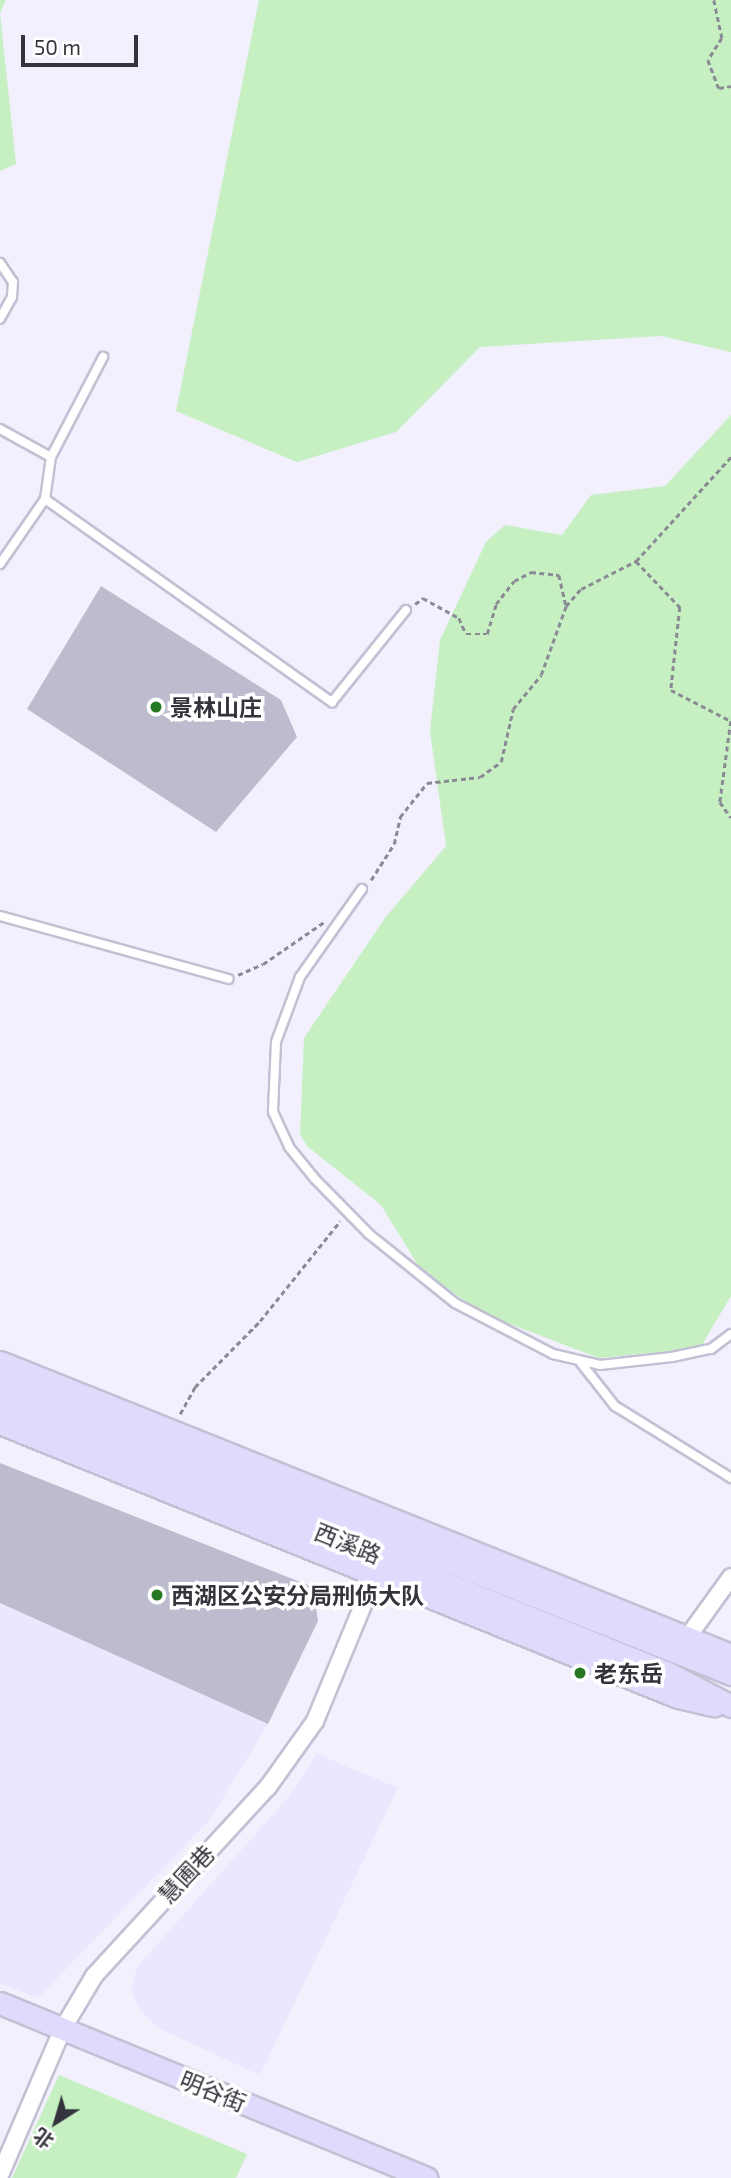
<!DOCTYPE html>
<html>
<head>
<meta charset="utf-8">
<style>
	body { margin:0 }
	#map { position:relative; width:731px; height:2178px; overflow:hidden; background:#f1f0fc; font-family:"Exo 2","Noto Sans SC",sans-serif }
	div>[style] { position:absolute }
	[style*='--x'] { left:calc(var(--x)*1px); top:calc(var(--y)*1px); width:calc(var(--w)*1px); rotate:calc(var(--a)*1deg) }
	.built>* { inset:0; background:#e9e8fe }
	.green>* { inset:0; background:#c6efc2 }
	.building>* { inset:0; background:#bdbcce }
	.path>* { height:2.5px; margin-top:-1.25px; transform-origin:0; background:repeating-linear-gradient(90deg,#8a8a94 0 5px,transparent 0 8.5px) }
	.roads { filter:drop-shadow(2px 0 #c2c1d4) drop-shadow(-2px 0 #c2c1d4) drop-shadow(0 2px #c2c1d4) drop-shadow(0 -2px #c2c1d4) }
	.lane>* { height:8px; margin:-4px; padding:0 4px; transform-origin:4px; border-radius:4px; background:#fff }
	.street>* { height:16px; margin:-8px; padding:0 8px; transform-origin:8px; border-radius:8px; background:#fff }
	.secondary>* { height:21px; margin:-10.5px; padding:0 10.5px; transform-origin:10.5px; border-radius:10.5px; background:#e0dbfd }
	.dots>* { width:19px; height:19px; translate:-50% -50%; box-sizing:border-box; border:4px solid #fff; border-radius:50% }
	span { translate:-50% -50%; white-space:nowrap; text-align:center; line-height:1.15; -webkit-text-stroke:7px #fff; paint-order:stroke }
	.poi-label { font-size:23px; color:#34343c; font-weight:700 }
	.left { translate:0 -50%; text-align:left }
	.street-label { font-size:23px; color:#34343c }
	.north { position:absolute; left:21px; top:2087px; width:70px; height:70px; -webkit-text-stroke:5px #fff; paint-order:stroke; rotate:217deg; font-size:19px; font-weight:700; line-height:28px; text-align:center; color:#34343c }
	.north::after { content:''; display:block; margin:auto; width:24px; height:32px; background:#34343c; clip-path:polygon(50% 0,100% 100%,50% 72%,0 100%) }
	.scale { position:absolute; left:21px; top:35px; width:117px; height:32px; box-sizing:border-box; border:4px solid #34343c; border-top:0; padding-left:9px; font-size:21px; line-height:24px; white-space:nowrap; color:#34343c; -webkit-text-stroke:5px #fff; paint-order:stroke }
</style>
</head>
<body>
<div id="map">
	<div class="built">
		<div style="clip-path:polygon(0 1603px,268px 1724px,209px 1821px,38px 1998px,0 1983px)"></div>
		<div style="clip-path:polygon(317px 1754px,398px 1788px,260px 2075px,156px 2027px,140px 2010px,131px 1990px,137px 1967px,285px 1801px)"></div>
	</div>
	<div class="green">
		<div style="clip-path:polygon(0 0,6px 0,0 13px,16px 164px,0 171px)"></div>
		<div style="clip-path:polygon(259px 0,731px 0,731px 352px,661px 336px,480px 347px,396px 432px,297px 462px,176px 411px)"></div>
		<div style="clip-path:polygon(731px 415px,731px 1296px,700px 1348px,599px 1358px,484px 1314px,421px 1270px,381px 1205px,307px 1146px,300px 1134px,304px 1038px,385px 918px,446px 846px,430px 731px,440px 640px,486px 542px,505px 525px,562px 535px,591px 495px,665px 486px)"></div>
		<div style="clip-path:polygon(59px 2075px,247px 2154px,236px 2178px,12px 2178px)"></div>
	</div>
	<div class="building">
		<div style="clip-path:polygon(101px 586px,281px 700px,297px 737px,216px 832px,27px 709px)"></div>
		<div style="clip-path:polygon(0 1463px,313px 1587px,318px 1621px,268px 1724px,0 1603px)"></div>
	</div>
	<div class="path">
		<div style="--x:714;--y:0;--w:39;--a:78"></div>
		<div style="--x:722;--y:38;--w:26;--a:122"></div>
		<div style="--x:708;--y:60;--w:30;--a:69"></div>
		<div style="--x:719;--y:88;--w:12;--a:-9"></div>
		<div style="--x:636;--y:561;--w:64;--a:46.3"></div>
		<div style="--x:680;--y:607;--w:83;--a:96.2"></div>
		<div style="--x:671;--y:690;--w:68;--a:27.3"></div>
		<div style="--x:731;--y:721;--w:82;--a:97.7"></div>
		<div style="--x:720;--y:802;--w:19;--a:55"></div>
		<div style="--x:415;--y:604;--w:10;--a:-37"></div>
		<div style="--x:423;--y:598;--w:41;--a:29.1"></div>
		<div style="--x:459;--y:618;--w:17;--a:66"></div>
		<div style="--x:466;--y:634;--w:21;--a:0"></div>
		<div style="--x:487;--y:634;--w:31;--a:-73"></div>
		<div style="--x:496;--y:604;--w:29;--a:-52"></div>
		<div style="--x:514;--y:581;--w:19;--a:-28"></div>
		<div style="--x:531;--y:572;--w:28;--a:6"></div>
		<div style="--x:559;--y:575;--w:32;--a:77"></div>
		<div style="--x:371;--y:880;--w:43;--a:-57.4"></div>
		<div style="--x:394;--y:844;--w:28;--a:-77"></div>
		<div style="--x:400;--y:817;--w:43;--a:-51.5"></div>
		<div style="--x:427;--y:783;--w:53;--a:-6.5"></div>
		<div style="--x:480;--y:777;--w:26;--a:-36"></div>
		<div style="--x:501;--y:762;--w:54;--a:-77.2"></div>
		<div style="--x:513;--y:709;--w:44;--a:-50.5"></div>
		<div style="--x:541;--y:675;--w:73;--a:-70.1"></div>
		<div style="--x:566;--y:606;--w:23;--a:-49"></div>
		<div style="--x:581;--y:589;--w:62;--a:-27"></div>
		<div style="--x:636;--y:561;--w:141;--a:-47.6"></div>
		<div style="--x:238;--y:975;--w:27;--a:-24"></div>
		<div style="--x:263;--y:964;--w:74;--a:-34.5"></div>
		<div style="--x:180;--y:1414;--w:31;--a:-61"></div>
		<div style="--x:195;--y:1387;--w:93;--a:-45.4"></div>
		<div style="--x:260;--y:1321;--w:128;--a:-51.3"></div>
	</div>
	<div class="roads">
		<div class="lane">
			<div style="--x:0;--y:263;--w:23;--a:56"></div>
			<div style="--x:13;--y:282;--w:15;--a:94"></div>
			<div style="--x:12;--y:297;--w:25;--a:119"></div>
			<div style="--x:0;--y:429;--w:58;--a:28.8"></div>
			<div style="--x:51;--y:457;--w:42;--a:98.1"></div>
			<div style="--x:45;--y:499;--w:352;--a:35.3"></div>
			<div style="--x:332;--y:702;--w:118;--a:-51.2"></div>
			<div style="--x:51;--y:457;--w:113;--a:-62.5"></div>
			<div style="--x:0;--y:564;--w:79;--a:-55.3"></div>
			<div style="--x:362;--y:889;--w:108;--a:125.2"></div>
			<div style="--x:300;--y:977;--w:69;--a:110.3"></div>
			<div style="--x:276;--y:1042;--w:70;--a:92.5"></div>
			<div style="--x:273;--y:1112;--w:38;--a:65"></div>
			<div style="--x:289;--y:1147;--w:41;--a:50.9"></div>
			<div style="--x:315;--y:1179;--w:77;--a:45.5"></div>
			<div style="--x:369;--y:1234;--w:110;--a:38.7"></div>
			<div style="--x:455;--y:1303;--w:110;--a:27.5"></div>
			<div style="--x:553;--y:1354;--w:48;--a:13.2"></div>
			<div style="--x:600;--y:1365;--w:72;--a:-6.3"></div>
			<div style="--x:672;--y:1357;--w:40;--a:-12"></div>
			<div style="--x:711;--y:1349;--w:25;--a:-37"></div>
			<div style="--x:0;--y:916;--w:237;--a:15.4"></div>
			<div style="--x:581;--y:1363;--w:55;--a:51.7"></div>
			<div style="--x:615;--y:1406;--w:137;--a:31.8"></div>
		</div>
		<div class="street">
			<div style="--x:687;--y:1638;--w:75;--a:-54.2"></div>
			<div style="--x:0;--y:2175;--w:158;--a:-66.8"></div>
			<div style="--x:62;--y:2030;--w:63;--a:-59.3"></div>
			<div style="--x:94;--y:1976;--w:257;--a:-47.4"></div>
			<div style="--x:268;--y:1787;--w:81;--a:-54.5"></div>
			<div style="--x:315;--y:1721;--w:157;--a:-67.5"></div>
		</div>
		<div class="secondary">
			<div style="--x:0;--y:1362;--w:788;--a:21.84"></div>
			<div style="--x:0;--y:1383;--w:787;--a:21.71"></div>
			<div style="--x:0;--y:1403;--w:721;--a:22.01"></div>
			<div style="--x:668;--y:1673;--w:71;--a:27.6"></div>
			<div style="--x:0;--y:1423;--w:731;--a:22.01"></div>
			<div style="--x:678;--y:1697;--w:37;--a:13"></div>
			<div style="--x:0;--y:2003;--w:461;--a:22.3"></div>
		</div>
	</div>
	<div class="dots">
		<div style="left:156px;top:707px;background:#267822"></div>
		<div style="left:157px;top:1595px;background:#267822"></div>
		<div style="left:580px;top:1673px;background:#267822"></div>
	</div>
	<div class="poi-label">
		<span class="left" style="left:170px;top:707px">景林山庄</span>
		<span class="left" style="left:171px;top:1595px">西湖区公安分局刑侦大队</span>
		<span class="left" style="left:594px;top:1673px">老东岳</span>
	</div>
	<div class="street-label">
		<span style="left:348px;top:1543px;rotate:22deg">西溪路</span>
		<span style="left:186px;top:1874px;rotate:-47deg">慧圃巷</span>
		<span style="left:213px;top:2091px;rotate:22deg">明谷街</span>
	</div>
	<div class="north">北</div>
	<div class="scale">50 m</div>
</div>
</body>
</html>
